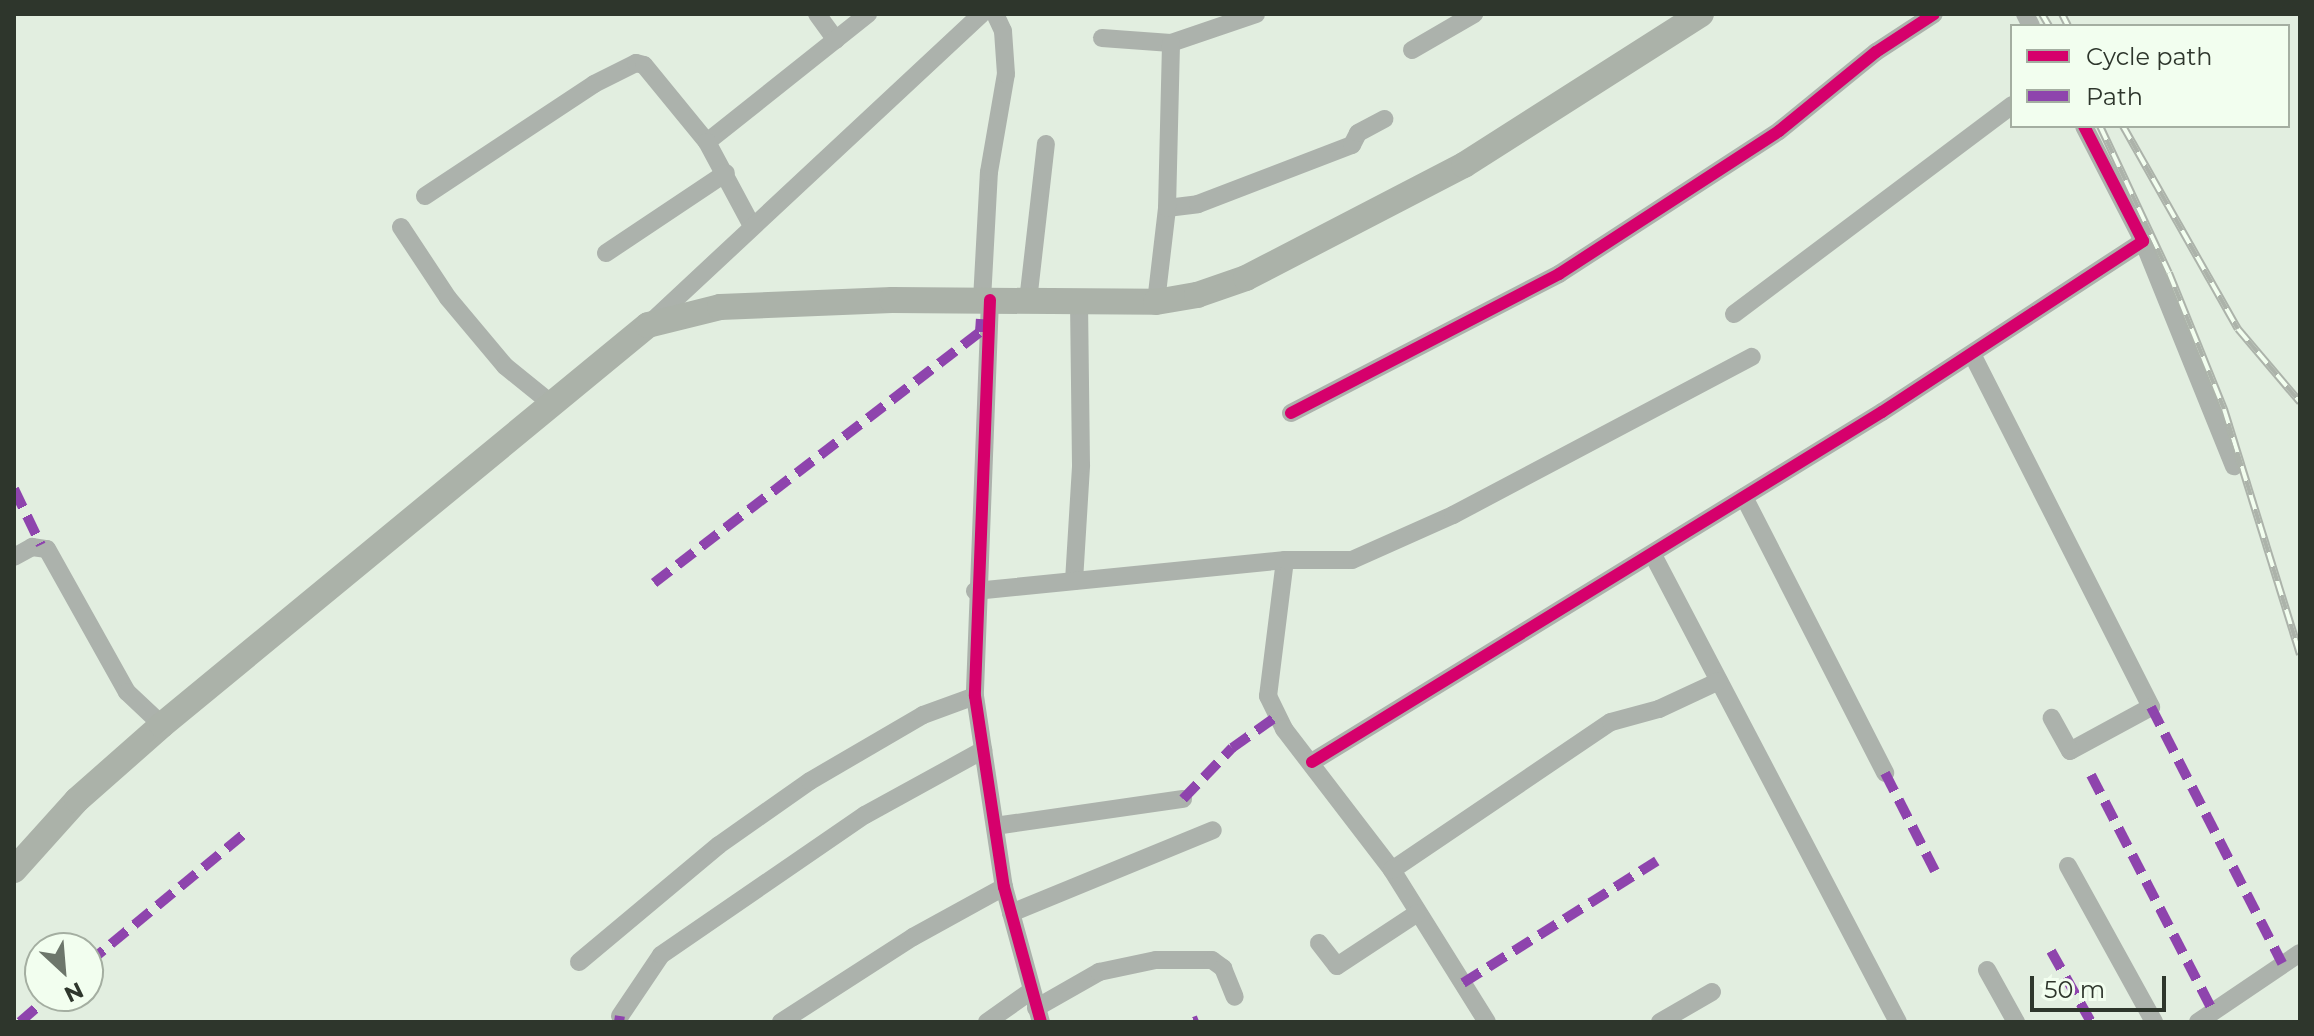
<!DOCTYPE html>
<html>
<head>
<meta charset="utf-8">
<style>
	body { margin:0 }
	#map { position:relative; width:2314px; height:1036px; overflow:hidden; background:#e2eee0; font-family:Montserrat,sans-serif }
	div>[style] { position:absolute }
	[style*='--x'] { left:calc(var(--x)*1px); top:calc(var(--y)*1px); width:calc(var(--w)*1px); rotate:calc(var(--a)*1deg) }
	.street>* { height:18px; margin:-9px; padding:0 9px; transform-origin:9px; border-radius:9px; background:#acb2ac }
	.secondary>* { height:26px; margin:-13px; padding:0 13px; transform-origin:13px; border-radius:13px; background:#abb2a9 }
	.rail>* { height:8px; margin-top:-4px; transform-origin:0; background:repeating-linear-gradient(90deg,#f2feef 0 15px,#acb3aa 0 30px); box-sizing:border-box; border-block:2px solid #acb3aa }
	.quiet>* { height:10px; margin-top:-5px; transform-origin:0; background:repeating-linear-gradient(90deg,#8e44ad 0 20px,transparent 0 30px) }
	.cycleway>* { height:12px; margin:-6px; padding:0 6px; transform-origin:6px; border-radius:6px; background:#d6006c }
	span { translate:-50% -50%; white-space:nowrap; text-align:center; line-height:1.15; -webkit-text-stroke:8px #f2feef; paint-order:stroke }
	.frame { position:absolute; inset:0; border:16px solid #2e362c; pointer-events:none }
	.legend { position:absolute; left:2010px; top:24px; width:280px; height:104px; box-sizing:border-box; background:#f2feef; border:2px solid #a4aea1; margin:0; padding:10px 14px; list-style:none; font-size:24px; color:#2e362c }
	.legend li { display:flex; align-items:center; gap:16px; height:40px }
	.legend b { width:40px; border:2px solid #a4aea1 }
	.north { position:absolute; left:24px; top:932px; width:80px; height:80px; box-sizing:border-box; background:#f2feef; border:2px solid #a4aea1; border-radius:50%; rotate:154deg; font-size:22px; font-weight:700; line-height:32px; text-align:center; color:#2e362c }
	.north::after { content:''; display:block; margin:auto; width:28px; height:36px; background:#6d766b; clip-path:polygon(50% 0,100% 100%,50% 72%,0 100%) }
	.scale { position:absolute; left:2030px; top:976px; width:136px; height:36px; box-sizing:border-box; border:4px solid #2e362c; border-top:0; padding-left:10px; font-size:24px; line-height:28px; white-space:nowrap; color:#2e362c; -webkit-text-stroke:6px #f2feef; paint-order:stroke }
</style>
</head>
<body>
<div id="map">
	<div class="street">
		<div style="--x:817;--y:14;--w:32;--a:54"></div>
		<div style="--x:2025;--y:14;--w:13;--a:63"></div>
		<div style="--x:1102;--y:38;--w:69;--a:4.1"></div>
		<div style="--x:1171;--y:43;--w:90;--a:-18.8"></div>
		<div style="--x:1412;--y:50;--w:72;--a:-30.1"></div>
		<div style="--x:707;--y:142;--w:206;--a:-38.5"></div>
		<div style="--x:425;--y:196;--w:203;--a:-33.5"></div>
		<div style="--x:594;--y:84;--w:47;--a:-26.6"></div>
		<div style="--x:636;--y:63;--w:8;--a:14"></div>
		<div style="--x:644;--y:65;--w:99;--a:50.7"></div>
		<div style="--x:707;--y:142;--w:95;--a:61.8"></div>
		<div style="--x:1167;--y:208;--w:31;--a:-7"></div>
		<div style="--x:1198;--y:204;--w:165;--a:-21"></div>
		<div style="--x:1352;--y:145;--w:13;--a:-63"></div>
		<div style="--x:1358;--y:133;--w:30;--a:-28"></div>
		<div style="--x:401;--y:227;--w:85;--a:56.5"></div>
		<div style="--x:448;--y:298;--w:89;--a:50"></div>
		<div style="--x:505;--y:366;--w:60;--a:39"></div>
		<div style="--x:2143;--y:241;--w:243;--a:68"></div>
		<div style="--x:606;--y:253;--w:144;--a:-33.7"></div>
		<div style="--x:982;--y:300;--w:128;--a:-86.9"></div>
		<div style="--x:989;--y:172;--w:99;--a:-80.2"></div>
		<div style="--x:1006;--y:74;--w:43;--a:-94"></div>
		<div style="--x:1003;--y:31;--w:19;--a:-115"></div>
		<div style="--x:990;--y:300;--w:396;--a:92.2"></div>
		<div style="--x:975;--y:696;--w:193;--a:81.4"></div>
		<div style="--x:1004;--y:887;--w:140;--a:74.7"></div>
		<div style="--x:1028;--y:301;--w:158;--a:-83.5"></div>
		<div style="--x:1156;--y:302;--w:95;--a:-83.3"></div>
		<div style="--x:1167;--y:208;--w:165;--a:-88.6"></div>
		<div style="--x:1734;--y:314;--w:348;--a:-36.9"></div>
		<div style="--x:650;--y:323;--w:453;--a:-43"></div>
		<div style="--x:1972;--y:354;--w:396;--a:63.1"></div>
		<div style="--x:2151;--y:707;--w:92;--a:151.5"></div>
		<div style="--x:2070;--y:751;--w:38;--a:-119"></div>
		<div style="--x:1291;--y:413;--w:302;--a:-27.4"></div>
		<div style="--x:1559;--y:274;--w:262;--a:-33"></div>
		<div style="--x:1779;--y:131;--w:125;--a:-39.2"></div>
		<div style="--x:1876;--y:52;--w:69;--a:-33.2"></div>
		<div style="--x:1744;--y:497;--w:310;--a:62.9"></div>
		<div style="--x:1653;--y:555;--w:527;--a:62.32"></div>
		<div style="--x:14;--y:557;--w:21;--a:-29"></div>
		<div style="--x:32;--y:547;--w:15;--a:8"></div>
		<div style="--x:47;--y:549;--w:164;--a:60.8"></div>
		<div style="--x:127;--y:692;--w:48;--a:43.3"></div>
		<div style="--x:1285;--y:560;--w:137;--a:97.1"></div>
		<div style="--x:1268;--y:696;--w:37;--a:64"></div>
		<div style="--x:1284;--y:729;--w:178;--a:52.5"></div>
		<div style="--x:1392;--y:870;--w:179;--a:58"></div>
		<div style="--x:1074;--y:581;--w:116;--a:-86.5"></div>
		<div style="--x:1081;--y:465;--w:164;--a:-90.7"></div>
		<div style="--x:975;--y:591;--w:312;--a:-5.7"></div>
		<div style="--x:1285;--y:560;--w:67;--a:0"></div>
		<div style="--x:1352;--y:560;--w:111;--a:-24"></div>
		<div style="--x:1453;--y:515;--w:338;--a:-27.9"></div>
		<div style="--x:1312;--y:762;--w:669;--a:-31.55"></div>
		<div style="--x:1882;--y:412;--w:312;--a:-33.2"></div>
		<div style="--x:2143;--y:241;--w:129;--a:-117.2"></div>
		<div style="--x:995;--y:826;--w:190;--a:-8.2"></div>
		<div style="--x:2068;--y:866;--w:178;--a:61.1"></div>
		<div style="--x:1392;--y:870;--w:264;--a:-34.1"></div>
		<div style="--x:1611;--y:722;--w:50;--a:-15.2"></div>
		<div style="--x:1659;--y:709;--w:66;--a:-25"></div>
		<div style="--x:1011;--y:913;--w:218;--a:-22.3"></div>
		<div style="--x:1319;--y:943;--w:29;--a:52"></div>
		<div style="--x:1337;--y:966;--w:95;--a:-33.4"></div>
		<div style="--x:579;--y:962;--w:182;--a:-39.9"></div>
		<div style="--x:719;--y:845;--w:111;--a:-35.1"></div>
		<div style="--x:810;--y:781;--w:131;--a:-30.3"></div>
		<div style="--x:923;--y:715;--w:55;--a:-20.1"></div>
		<div style="--x:1987;--y:970;--w:60;--a:60.9"></div>
		<div style="--x:1036;--y:1008;--w:73;--a:-29.7"></div>
		<div style="--x:1099;--y:972;--w:58;--a:-11.9"></div>
		<div style="--x:1156;--y:960;--w:56;--a:0"></div>
		<div style="--x:1212;--y:960;--w:14;--a:36"></div>
		<div style="--x:1223;--y:968;--w:31;--a:68"></div>
		<div style="--x:620;--y:1016;--w:73;--a:-56.1"></div>
		<div style="--x:661;--y:955;--w:247;--a:-34.5"></div>
		<div style="--x:865;--y:815;--w:135;--a:-28.8"></div>
		<div style="--x:781;--y:1022;--w:157;--a:-32.8"></div>
		<div style="--x:913;--y:937;--w:104;--a:-28.8"></div>
		<div style="--x:987;--y:1022;--w:54;--a:-35.2"></div>
		<div style="--x:1660;--y:1022;--w:60;--a:-30"></div>
		<div style="--x:2198;--y:1022;--w:123;--a:-34.1"></div>
	</div>
	<div class="secondary">
		<div style="--x:14;--y:870;--w:94;--a:-48"></div>
		<div style="--x:77;--y:800;--w:113;--a:-41.4"></div>
		<div style="--x:162;--y:725;--w:629;--a:-39.46"></div>
		<div style="--x:648;--y:325;--w:74;--a:-14"></div>
		<div style="--x:720;--y:307;--w:172;--a:-2.3"></div>
		<div style="--x:892;--y:300;--w:264;--a:0.4"></div>
		<div style="--x:1156;--y:302;--w:42;--a:-9.7"></div>
		<div style="--x:1197;--y:295;--w:52;--a:-19.1"></div>
		<div style="--x:1246;--y:278;--w:246;--a:-27.4"></div>
		<div style="--x:1464;--y:165;--w:281;--a:-32.5"></div>
	</div>
	<div class="rail">
		<div style="--x:2042;--y:14;--w:14;--a:60"></div>
		<div style="--x:2062;--y:14;--w:13;--a:63"></div>
		<div style="--x:2100;--y:126;--w:162;--a:64.9"></div>
		<div style="--x:2169;--y:273;--w:147;--a:68"></div>
		<div style="--x:2224;--y:409;--w:257;--a:72.8"></div>
		<div style="--x:2123;--y:126;--w:233;--a:60.5"></div>
		<div style="--x:2238;--y:329;--w:96;--a:49.7"></div>
	</div>
	<div class="quiet">
		<div style="--x:14;--y:489;--w:62;--a:64.3"></div>
		<div style="--x:654;--y:583;--w:411;--a:-37.6"></div>
		<div style="--x:980;--y:332;--w:13;--a:-86"></div>
		<div style="--x:2151;--y:707;--w:288;--a:62.9"></div>
		<div style="--x:1885;--y:773;--w:110;--a:63"></div>
		<div style="--x:2091;--y:775;--w:266;--a:62.7"></div>
		<div style="--x:1183;--y:799;--w:71;--a:-46.1"></div>
		<div style="--x:1232;--y:748;--w:55;--a:-35.4"></div>
		<div style="--x:2051;--y:951;--w:81;--a:60.6"></div>
		<div style="--x:88;--y:963;--w:202;--a:-39.6"></div>
		<div style="--x:1463;--y:983;--w:229;--a:-32.2"></div>
		<div style="--x:20;--y:1022;--w:40;--a:-41"></div>
		<div style="--x:619;--y:1022;--w:6;--a:-81"></div>
		<div style="--x:1194;--y:1022;--w:5;--a:-22"></div>
	</div>
	<div class="cycleway">
		<div style="--x:990;--y:300;--w:396;--a:92.2"></div>
		<div style="--x:975;--y:696;--w:193;--a:81.4"></div>
		<div style="--x:1004;--y:887;--w:140;--a:74.7"></div>
		<div style="--x:1291;--y:413;--w:302;--a:-27.4"></div>
		<div style="--x:1559;--y:274;--w:262;--a:-33"></div>
		<div style="--x:1779;--y:131;--w:125;--a:-39.2"></div>
		<div style="--x:1876;--y:52;--w:69;--a:-33.2"></div>
		<div style="--x:1312;--y:762;--w:669;--a:-31.55"></div>
		<div style="--x:1882;--y:412;--w:312;--a:-33.2"></div>
		<div style="--x:2143;--y:241;--w:129;--a:-117.2"></div>
	</div>
	<div class="frame"></div>
	<ul class="legend">
	<li><b style="height:10px;background:#d6006c"></b>Cycle path</li>
	<li><b style="height:10px;background:#8e44ad"></b>Path</li>
	</ul>
	<div class="north">N</div>
	<div class="scale">50 m</div>
</div>
</body>
</html>
